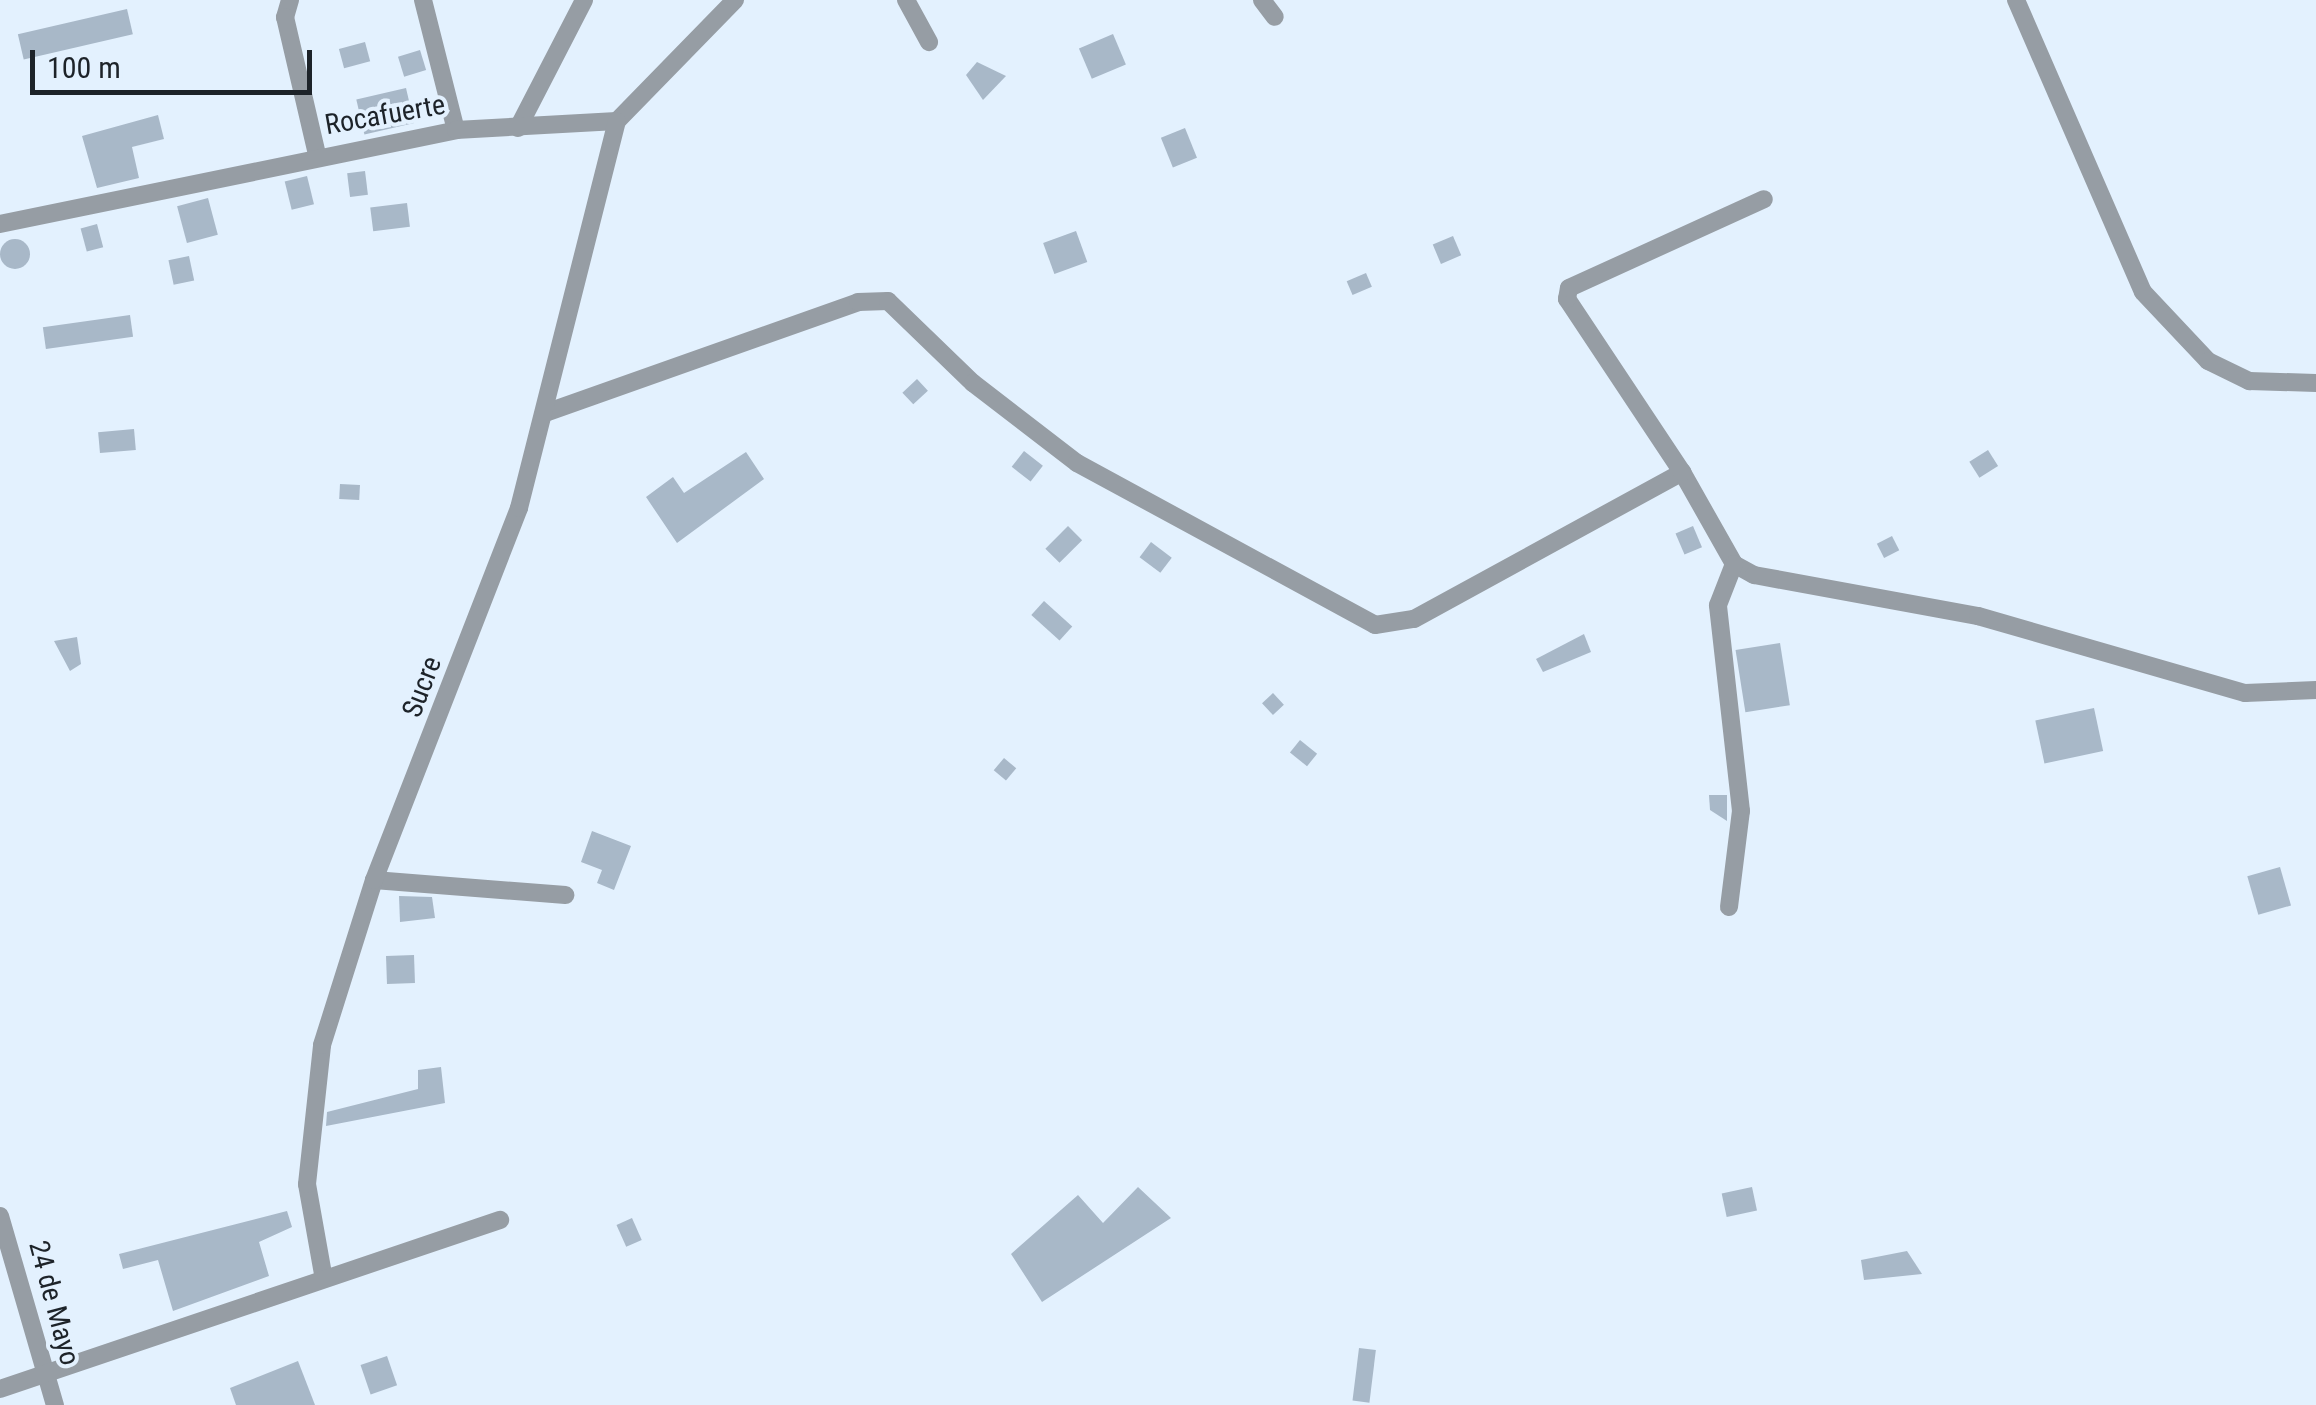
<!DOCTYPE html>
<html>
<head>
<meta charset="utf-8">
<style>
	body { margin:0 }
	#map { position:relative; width:2316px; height:1405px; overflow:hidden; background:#e3f1fe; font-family:"Roboto Condensed",sans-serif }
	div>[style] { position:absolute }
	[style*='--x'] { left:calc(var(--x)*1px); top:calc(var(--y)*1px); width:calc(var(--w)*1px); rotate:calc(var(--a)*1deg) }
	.building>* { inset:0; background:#a8b8c8; transform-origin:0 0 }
	.round { border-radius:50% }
	.minor>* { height:18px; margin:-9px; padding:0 9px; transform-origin:9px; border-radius:9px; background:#969da4 }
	span { translate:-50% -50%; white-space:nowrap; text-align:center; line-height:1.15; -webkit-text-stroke:8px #e3f1fe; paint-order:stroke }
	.street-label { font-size:28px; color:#1d2329 }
	.scale { position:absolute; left:30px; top:50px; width:282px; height:45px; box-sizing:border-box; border:5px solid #1d2329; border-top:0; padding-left:12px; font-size:30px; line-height:35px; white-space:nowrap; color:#1d2329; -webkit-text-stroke:8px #e3f1fe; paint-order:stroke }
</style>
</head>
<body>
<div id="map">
	<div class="building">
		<div style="left:127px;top:9px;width:26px;height:112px;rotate:77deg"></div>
		<div style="left:1113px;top:34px;width:33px;height:37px;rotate:67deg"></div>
		<div style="left:365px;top:42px;width:20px;height:27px;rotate:75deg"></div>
		<div style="left:420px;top:50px;width:21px;height:23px;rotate:73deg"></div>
		<div style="clip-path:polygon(977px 62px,1006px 76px,983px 100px,966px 75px)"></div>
		<div style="left:406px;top:88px;width:36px;height:51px;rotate:77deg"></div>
		<div style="clip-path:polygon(158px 115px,164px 139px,132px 147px,139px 178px,97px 188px,82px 136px)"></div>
		<div style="left:1185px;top:128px;width:32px;height:26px;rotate:68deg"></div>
		<div style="left:365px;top:171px;width:24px;height:18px;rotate:83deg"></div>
		<div style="left:307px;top:176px;width:29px;height:23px;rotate:76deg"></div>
		<div style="left:208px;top:198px;width:38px;height:32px;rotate:75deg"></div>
		<div style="left:407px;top:203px;width:24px;height:37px;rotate:83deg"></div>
		<div style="left:97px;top:224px;width:24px;height:17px;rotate:75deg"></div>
		<div style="left:1076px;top:231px;width:33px;height:35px;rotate:70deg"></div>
		<div style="left:1453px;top:236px;width:21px;height:22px;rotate:67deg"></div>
		<div class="round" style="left:0;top:239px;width:30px;height:30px"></div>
		<div style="left:189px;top:256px;width:25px;height:21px;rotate:78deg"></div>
		<div style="left:1366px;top:273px;width:15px;height:21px;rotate:67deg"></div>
		<div style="left:130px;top:315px;width:22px;height:88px;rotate:82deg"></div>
		<div style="left:917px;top:379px;width:16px;height:20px;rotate:47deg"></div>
		<div style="left:134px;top:429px;width:21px;height:36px;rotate:85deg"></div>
		<div style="left:1988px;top:450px;width:19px;height:22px;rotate:58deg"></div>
		<div style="left:1024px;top:451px;width:24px;height:20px;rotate:38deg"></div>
		<div style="clip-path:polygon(746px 452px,764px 479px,677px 543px,646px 497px,673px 477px,684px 493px)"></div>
		<div style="left:340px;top:484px;width:20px;height:15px;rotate:3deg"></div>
		<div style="left:1068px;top:526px;width:20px;height:32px;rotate:45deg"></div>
		<div style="left:1693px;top:526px;width:23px;height:19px;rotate:67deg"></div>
		<div style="left:1892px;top:536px;width:16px;height:17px;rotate:63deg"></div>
		<div style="left:1151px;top:542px;width:26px;height:19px;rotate:37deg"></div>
		<div style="left:1044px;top:601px;width:38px;height:19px;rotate:42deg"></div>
		<div style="clip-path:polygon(1584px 634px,1591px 652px,1543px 672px,1536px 659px)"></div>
		<div style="clip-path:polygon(77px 637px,81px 664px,70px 671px,54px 641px)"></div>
		<div style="left:1780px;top:643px;width:63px;height:45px;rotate:81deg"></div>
		<div style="left:1273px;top:693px;width:16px;height:15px;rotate:47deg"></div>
		<div style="left:2094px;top:708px;width:44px;height:60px;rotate:78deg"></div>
		<div style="left:1300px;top:740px;width:22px;height:16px;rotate:39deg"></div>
		<div style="left:1004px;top:758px;width:16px;height:16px;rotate:40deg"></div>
		<div style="clip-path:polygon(1709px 795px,1727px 795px,1727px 821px,1710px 810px)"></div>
		<div style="clip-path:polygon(592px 831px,631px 846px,614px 890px,597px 883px,602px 870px,581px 862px)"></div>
		<div style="left:2280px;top:867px;width:40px;height:34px;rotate:74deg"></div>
		<div style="clip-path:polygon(399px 896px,432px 897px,435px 918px,400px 922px)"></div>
		<div style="left:414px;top:955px;width:28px;height:28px;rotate:88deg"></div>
		<div style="clip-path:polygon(441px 1067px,445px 1103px,326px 1126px,327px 1112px,418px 1089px,418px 1070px)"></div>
		<div style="clip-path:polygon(1138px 1187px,1171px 1218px,1042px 1302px,1011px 1254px,1078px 1195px,1103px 1223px)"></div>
		<div style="left:1752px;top:1187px;width:24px;height:31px;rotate:78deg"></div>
		<div style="clip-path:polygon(287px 1211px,292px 1227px,259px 1242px,269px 1276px,173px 1311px,158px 1260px,123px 1269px,119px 1254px)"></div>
		<div style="left:632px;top:1218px;width:24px;height:17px;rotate:66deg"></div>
		<div style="clip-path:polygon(1907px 1251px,1922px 1274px,1864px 1280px,1861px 1260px)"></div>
		<div style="left:1359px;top:1348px;width:17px;height:53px;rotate:7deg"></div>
		<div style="left:387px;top:1356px;width:31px;height:28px;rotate:71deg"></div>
		<div style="clip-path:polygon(298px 1361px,315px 1405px,236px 1405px,230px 1388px)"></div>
	</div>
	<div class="minor">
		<div style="--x:290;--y:0;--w:18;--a:106"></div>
		<div style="--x:285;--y:17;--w:142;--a:76.9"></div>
		<div style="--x:423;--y:0;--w:134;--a:75.8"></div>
		<div style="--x:906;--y:0;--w:48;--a:61.3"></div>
		<div style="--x:1262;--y:0;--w:21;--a:53"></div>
		<div style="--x:2016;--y:0;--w:318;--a:66.5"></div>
		<div style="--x:2143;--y:292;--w:95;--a:46.7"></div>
		<div style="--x:2208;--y:361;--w:46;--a:26"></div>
		<div style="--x:2249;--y:381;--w:67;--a:1.7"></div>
		<div style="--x:518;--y:128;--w:144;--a:-62.7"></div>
		<div style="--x:0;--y:224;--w:466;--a:-11.6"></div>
		<div style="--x:456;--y:130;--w:161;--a:-3.2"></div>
		<div style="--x:617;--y:121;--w:169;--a:-45.7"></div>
		<div style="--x:548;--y:412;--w:329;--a:-19.5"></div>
		<div style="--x:858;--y:302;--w:30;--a:-2"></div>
		<div style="--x:888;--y:301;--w:118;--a:44"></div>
		<div style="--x:973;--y:383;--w:131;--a:37.6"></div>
		<div style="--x:1077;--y:463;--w:339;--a:28.5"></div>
		<div style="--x:1375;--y:625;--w:39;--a:-9"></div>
		<div style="--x:1414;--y:619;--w:306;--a:-28.7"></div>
		<div style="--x:1682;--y:472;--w:106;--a:60.5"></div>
		<div style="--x:1734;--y:564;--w:23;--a:29"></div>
		<div style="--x:1754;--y:575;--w:228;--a:10.4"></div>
		<div style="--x:1978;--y:616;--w:278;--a:16.1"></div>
		<div style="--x:2245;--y:693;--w:71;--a:-2.4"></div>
		<div style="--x:1682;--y:472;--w:208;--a:-123.6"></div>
		<div style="--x:1567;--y:299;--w:11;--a:-80"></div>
		<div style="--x:1569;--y:288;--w:214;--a:-24.5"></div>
		<div style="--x:374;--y:880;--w:192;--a:4.5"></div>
		<div style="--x:1729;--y:907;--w:97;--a:-82.9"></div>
		<div style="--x:1741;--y:811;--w:207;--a:-96.4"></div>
		<div style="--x:1718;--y:605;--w:44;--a:-68.7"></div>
		<div style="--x:0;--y:1216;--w:197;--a:73.8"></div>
		<div style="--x:323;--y:1274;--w:91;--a:-100.1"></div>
		<div style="--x:307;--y:1184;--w:140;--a:-83.8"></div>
		<div style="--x:322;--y:1045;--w:173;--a:-72.5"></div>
		<div style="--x:374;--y:880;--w:399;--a:-68.7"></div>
		<div style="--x:519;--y:508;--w:399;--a:-75.8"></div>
		<div style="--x:0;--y:1389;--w:528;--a:-18.68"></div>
	</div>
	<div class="street-label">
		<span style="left:385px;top:115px;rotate:-10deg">Rocafuerte</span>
		<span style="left:422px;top:687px;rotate:-69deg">Sucre</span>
		<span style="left:54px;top:1303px;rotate:75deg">24 de Mayo</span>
	</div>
	<div class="scale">100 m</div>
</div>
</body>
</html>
